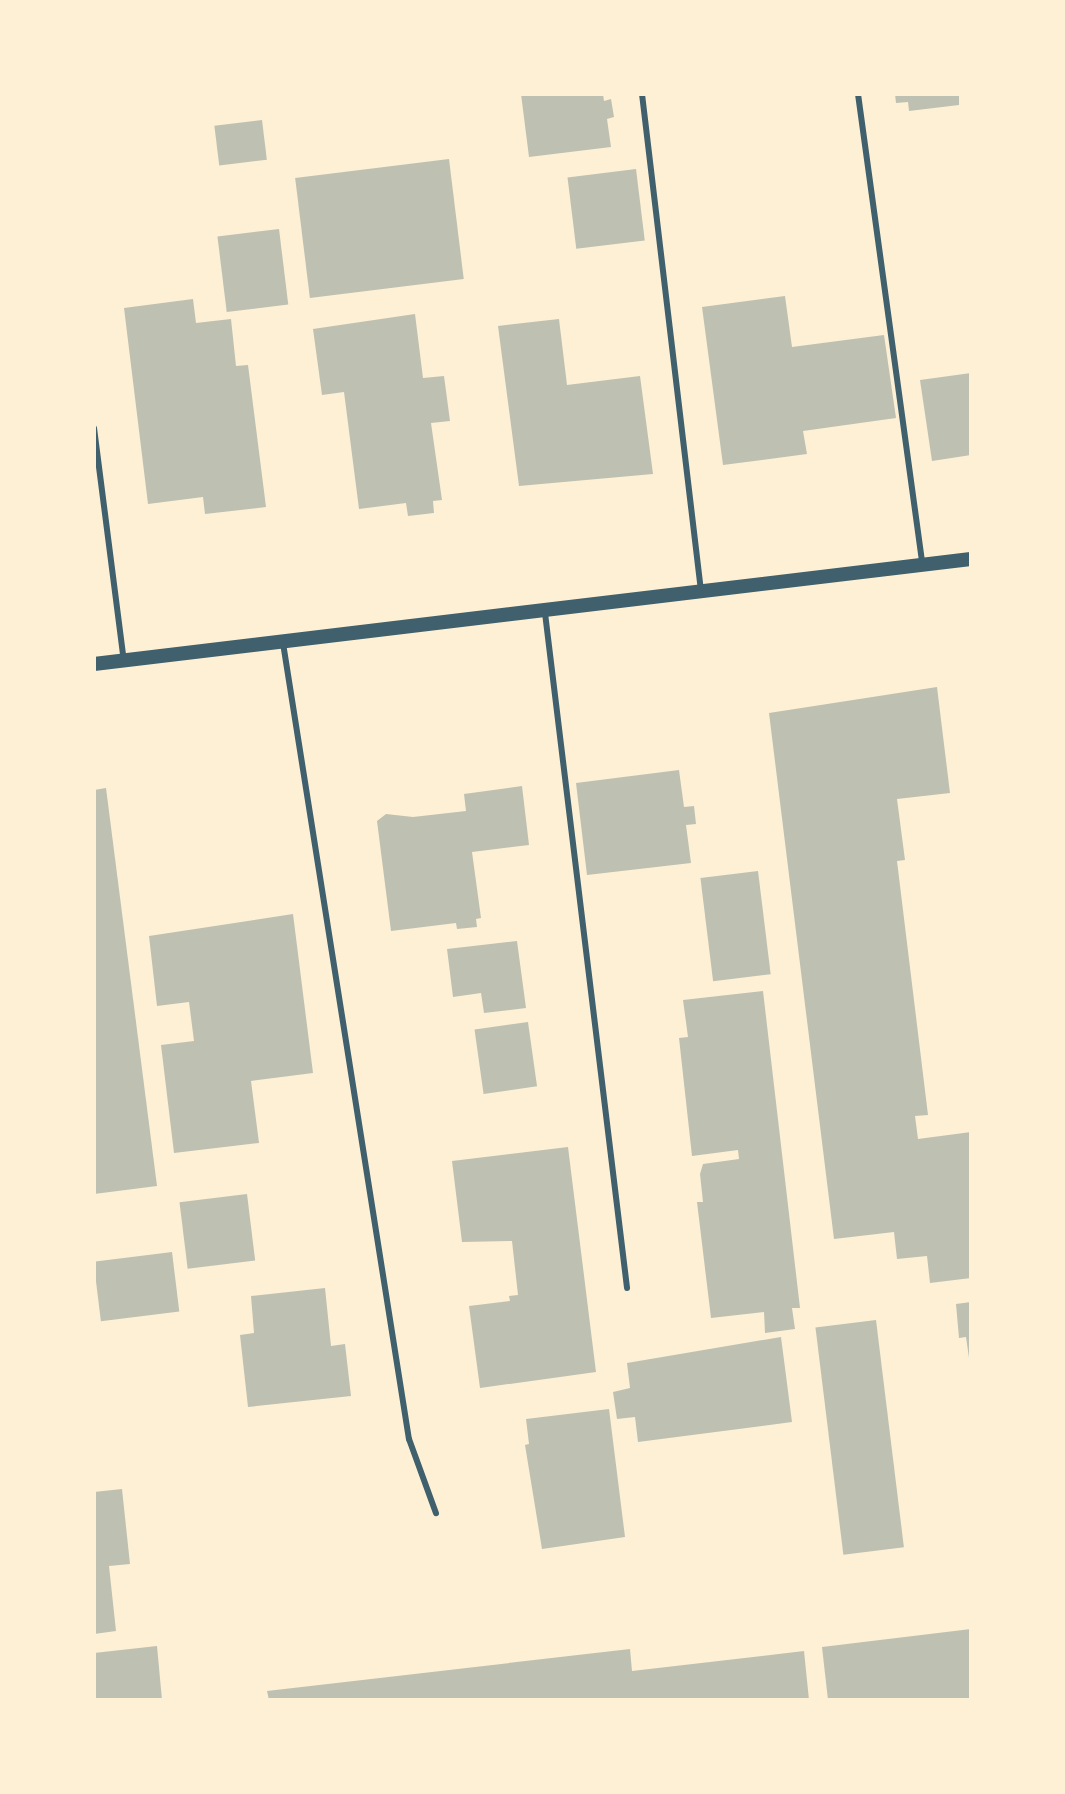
<!DOCTYPE html>
<html>
<head>
<meta charset="utf-8">
<style>
	body { margin:0 }
	#map { position:relative; width:1065px; height:1794px; overflow:hidden; background:#fdf0d5; font-family:"Nunito Sans",sans-serif }
	div>[style] { position:absolute }
	[style*='--x'] { left:calc(var(--x)*1px); top:calc(var(--y)*1px); width:calc(var(--w)*1px); rotate:calc(var(--a)*1deg) }
	.building>* { inset:0; background:#bec0b2; transform-origin:0 0 }
	.service>* { height:6px; margin:-3px; padding:0 3px; transform-origin:3px; border-radius:3px; background:#3f606c }
	.tertiary>* { height:14px; margin:-7px; padding:0 7px; transform-origin:7px; border-radius:7px; background:#3f606c }
	span { translate:-50% -50%; white-space:nowrap; text-align:center; line-height:1.15; -webkit-text-stroke:7px #fdf0d5; paint-order:stroke }
	.frame { position:absolute; inset:0; border:96px solid #fdf0d5; pointer-events:none }
</style>
</head>
<body>
<div id="map">
	<div class="building">
		<div style="clip-path:polygon(521px 94px,603px 94px,604px 101px,611px 99px,614px 117px,607px 119px,611px 147px,529px 157px)"></div>
		<div style="clip-path:polygon(895px 94px,959px 94px,959px 105px,909px 111px,908px 102px,896px 103px)"></div>
		<div style="left:262px;top:120px;width:40px;height:48px;rotate:83deg"></div>
		<div style="left:449px;top:159px;width:121px;height:155px;rotate:83deg"></div>
		<div style="left:636px;top:169px;width:72px;height:69px;rotate:83deg"></div>
		<div style="left:279px;top:229px;width:76px;height:62px;rotate:83deg"></div>
		<div style="clip-path:polygon(785px 296px,792px 347px,884px 335px,896px 418px,803px 431px,807px 454px,723px 465px,702px 307px)"></div>
		<div style="clip-path:polygon(193px 299px,196px 323px,231px 319px,236px 366px,248px 365px,266px 507px,205px 514px,203px 497px,148px 504px,124px 308px)"></div>
		<div style="clip-path:polygon(415px 314px,423px 378px,444px 376px,450px 421px,431px 423px,442px 500px,433px 501px,434px 513px,408px 516px,406px 503px,359px 509px,344px 392px,322px 395px,313px 329px)"></div>
		<div style="clip-path:polygon(559px 319px,567px 385px,640px 376px,653px 474px,519px 486px,498px 326px)"></div>
		<div style="clip-path:polygon(971px 373px,971px 455px,932px 461px,920px 380px)"></div>
		<div style="clip-path:polygon(937px 687px,950px 793px,897px 799px,905px 860px,897px 861px,928px 1115px,915px 1116px,918px 1139px,971px 1132px,971px 1278px,930px 1283px,927px 1256px,897px 1259px,894px 1232px,834px 1239px,769px 713px)"></div>
		<div style="clip-path:polygon(679px 770px,684px 807px,694px 806px,696px 824px,686px 825px,691px 863px,587px 875px,576px 783px)"></div>
		<div style="clip-path:polygon(522px 786px,529px 845px,472px 852px,481px 918px,476px 919px,477px 927px,457px 929px,456px 923px,391px 931px,377px 821px,386px 814px,413px 817px,466px 811px,464px 794px)"></div>
		<div style="clip-path:polygon(106px 788px,157px 1186px,94px 1194px,94px 790px)"></div>
		<div style="left:758px;top:871px;width:104px;height:58px;rotate:83deg"></div>
		<div style="clip-path:polygon(293px 914px,313px 1073px,251px 1081px,259px 1143px,174px 1153px,161px 1045px,194px 1041px,189px 1002px,157px 1006px,149px 936px)"></div>
		<div style="clip-path:polygon(517px 941px,526px 1008px,484px 1013px,481px 993px,453px 997px,447px 949px)"></div>
		<div style="clip-path:polygon(763px 991px,800px 1308px,792px 1308px,795px 1329px,765px 1333px,764px 1312px,711px 1318px,697px 1202px,703px 1202px,700px 1174px,703px 1164px,739px 1159px,738px 1150px,692px 1156px,679px 1038px,688px 1037px,683px 1000px)"></div>
		<div style="left:528px;top:1022px;width:65px;height:54px;rotate:82deg"></div>
		<div style="clip-path:polygon(568px 1147px,596px 1372px,480px 1388px,469px 1306px,510px 1301px,509px 1296px,518px 1295px,512px 1241px,462px 1242px,452px 1161px)"></div>
		<div style="left:247px;top:1194px;width:67px;height:68px;rotate:83deg"></div>
		<div style="left:172px;top:1252px;width:60px;height:79px;rotate:83deg"></div>
		<div style="clip-path:polygon(325px 1288px,331px 1346px,345px 1344px,351px 1396px,248px 1407px,240px 1335px,254px 1333px,251px 1296px)"></div>
		<div style="clip-path:polygon(971px 1302px,971px 1358px,969px 1358px,966px 1337px,959px 1338px,956px 1304px)"></div>
		<div style="left:876px;top:1320px;width:229px;height:61px;rotate:83deg"></div>
		<div style="clip-path:polygon(781px 1337px,792px 1422px,638px 1442px,635px 1417px,617px 1419px,613px 1392px,630px 1388px,627px 1363px)"></div>
		<div style="clip-path:polygon(609px 1409px,625px 1537px,542px 1549px,525px 1445px,529px 1444px,526px 1419px)"></div>
		<div style="clip-path:polygon(122px 1489px,130px 1564px,109px 1566px,116px 1631px,94px 1634px,94px 1492px)"></div>
		<div style="clip-path:polygon(971px 1629px,971px 1700px,828px 1700px,822px 1647px)"></div>
		<div style="clip-path:polygon(157px 1646px,162px 1700px,94px 1700px,94px 1653px)"></div>
		<div style="clip-path:polygon(630px 1649px,632px 1671px,804px 1651px,809px 1700px,269px 1700px,267px 1691px)"></div>
	</div>
	<div class="service">
		<div style="--x:642;--y:94;--w:500;--a:83.23"></div>
		<div style="--x:858;--y:94;--w:472;--a:82.2"></div>
		<div style="--x:94;--y:428;--w:235;--a:82.7"></div>
		<div style="--x:545;--y:613;--w:680;--a:83.07"></div>
		<div style="--x:283;--y:643;--w:806;--a:81.01"></div>
		<div style="--x:409;--y:1439;--w:79;--a:70"></div>
	</div>
	<div class="tertiary">
		<div style="--x:94;--y:664;--w:883;--a:-6.83"></div>
	</div>
	<div class="frame"></div>
</div>
</body>
</html>
